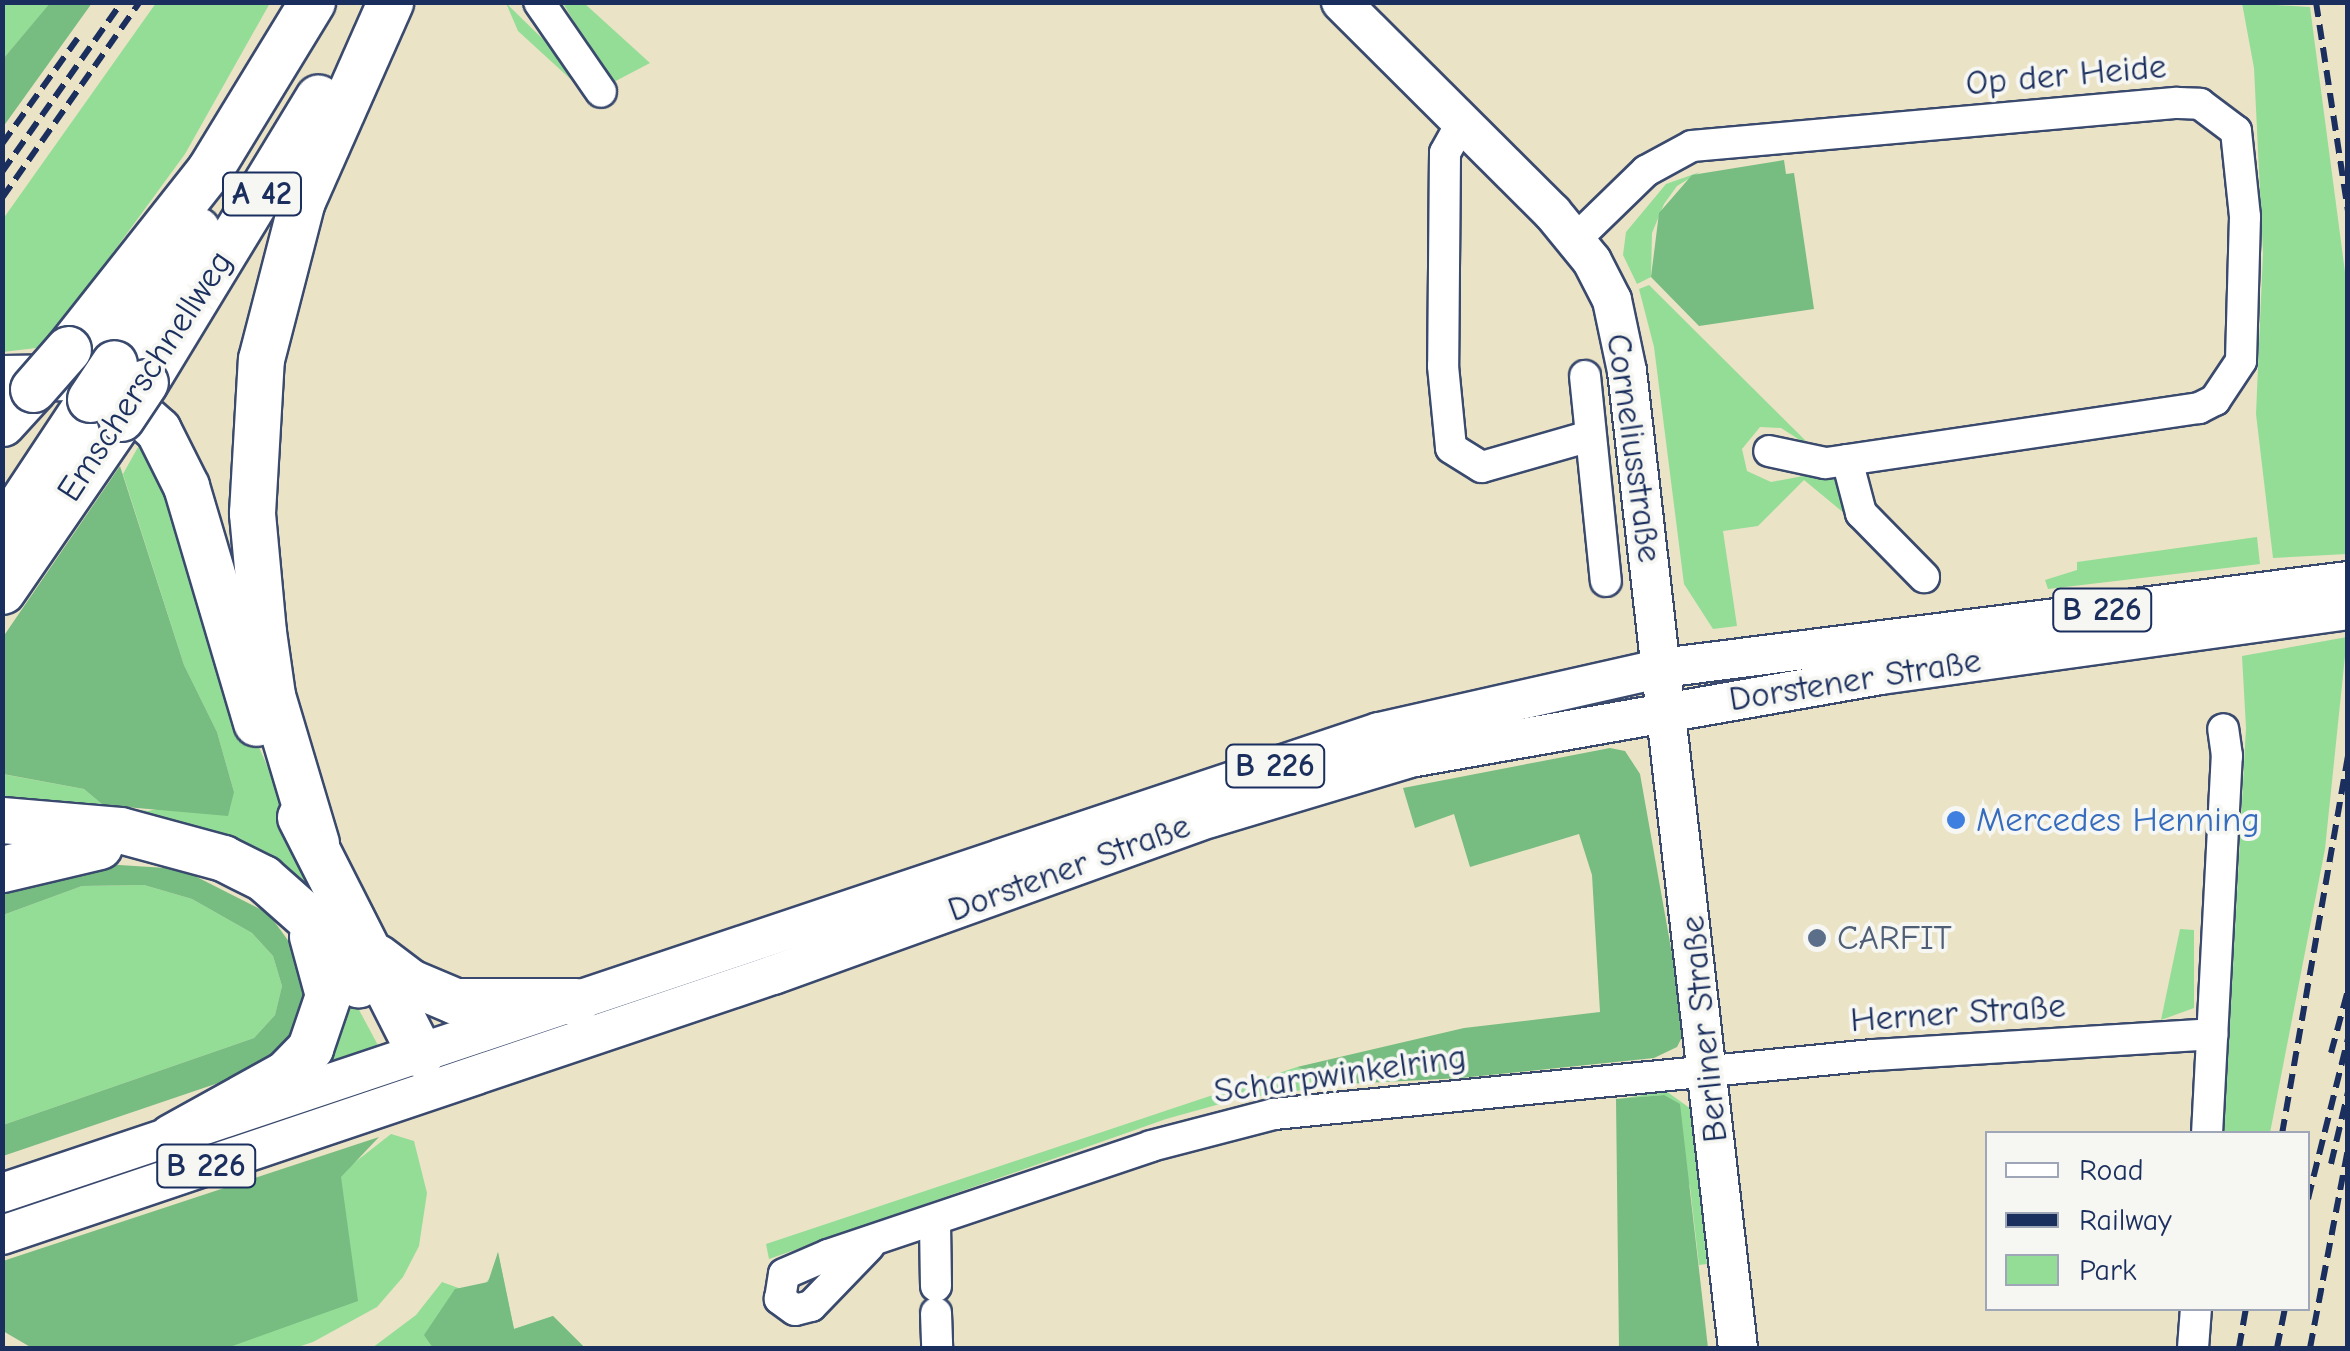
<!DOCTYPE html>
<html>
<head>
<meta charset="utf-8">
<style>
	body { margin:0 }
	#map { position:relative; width:2350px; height:1351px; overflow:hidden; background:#ebe3c6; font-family:"Comic Neue",sans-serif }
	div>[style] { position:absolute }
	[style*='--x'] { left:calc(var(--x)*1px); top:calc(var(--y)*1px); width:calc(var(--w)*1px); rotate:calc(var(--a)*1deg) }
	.green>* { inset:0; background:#94dd97 }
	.forest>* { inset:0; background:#77bc80 }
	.roads { filter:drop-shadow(2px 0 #3a4a6e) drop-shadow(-2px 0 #3a4a6e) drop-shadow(0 2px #3a4a6e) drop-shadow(0 -2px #3a4a6e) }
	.minor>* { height:30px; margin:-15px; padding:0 15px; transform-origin:15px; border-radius:15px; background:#fff }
	.major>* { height:38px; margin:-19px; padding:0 19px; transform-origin:19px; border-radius:19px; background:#fff }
	.highway>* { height:45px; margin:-22.5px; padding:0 22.5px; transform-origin:22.5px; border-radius:22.5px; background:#fff }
	.rail>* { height:6px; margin-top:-3px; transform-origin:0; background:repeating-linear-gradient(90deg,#1b2f5e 0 15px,transparent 0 23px) }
	.bridges { filter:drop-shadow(2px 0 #3a4a6e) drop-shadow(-2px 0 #3a4a6e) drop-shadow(0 2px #3a4a6e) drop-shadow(0 -2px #3a4a6e) }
	.highway-bridge>* { height:45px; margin:-22.5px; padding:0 22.5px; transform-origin:22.5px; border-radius:22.5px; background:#fff }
	.dots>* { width:28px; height:28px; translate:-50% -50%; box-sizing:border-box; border:5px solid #f6f6f2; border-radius:50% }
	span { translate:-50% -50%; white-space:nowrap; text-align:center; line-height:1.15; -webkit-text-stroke:8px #f6f6f2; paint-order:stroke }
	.shield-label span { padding:2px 8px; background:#f6f6f2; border:2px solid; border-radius:8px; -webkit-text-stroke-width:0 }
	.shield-label { font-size:32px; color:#1b2f5e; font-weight:700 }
	.street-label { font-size:35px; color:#1b2f5e }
	.shop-label { font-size:35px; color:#366cbe }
	.left { translate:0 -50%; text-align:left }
	.service-label { font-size:35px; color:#4e5e75 }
	.frame { position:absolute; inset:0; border:5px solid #1b2f5e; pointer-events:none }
	.legend { position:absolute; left:1985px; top:1131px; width:325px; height:180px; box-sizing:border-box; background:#f6f6f2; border:2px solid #9ea6b7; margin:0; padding:12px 18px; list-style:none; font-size:30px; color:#1b2f5e }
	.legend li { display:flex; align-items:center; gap:20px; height:50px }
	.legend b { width:50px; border:2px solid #9ea6b7 }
</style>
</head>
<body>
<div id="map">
	<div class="green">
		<div style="clip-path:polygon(3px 2px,51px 3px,3px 59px,2px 3px)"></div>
		<div style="clip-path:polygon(156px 3px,270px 3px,185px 154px,44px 347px,3px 352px,3px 219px)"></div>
		<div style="clip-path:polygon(506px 3px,553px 49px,589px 96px,518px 31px)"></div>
		<div style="clip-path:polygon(563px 3px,584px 3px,650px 63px,610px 84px)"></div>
		<div style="clip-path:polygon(2242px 3px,2310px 7px,2347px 287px,2347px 554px,2273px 558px,2256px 414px,2263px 253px,2254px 68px)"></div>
		<div style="clip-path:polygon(1700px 172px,1677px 186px,1664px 204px,1652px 233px,1651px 277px,1637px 284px,1623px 255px,1626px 232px,1666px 184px)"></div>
		<div style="clip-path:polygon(1649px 285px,1814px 449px,1781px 428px,1760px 427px,1742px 449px,1747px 471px,1771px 482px,1830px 471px,1838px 477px,1850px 518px,1804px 480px,1758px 526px,1723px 531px,1737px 626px,1713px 629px,1684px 584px,1654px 347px,1639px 289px)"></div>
		<div style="clip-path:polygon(148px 429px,244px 714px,319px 881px,318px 909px,3px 814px,2px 774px,84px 789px,103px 805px,148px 811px,234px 792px,217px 732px,184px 665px,123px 474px)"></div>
		<div style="clip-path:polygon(2257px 537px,2260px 564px,2048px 589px,2045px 580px,2077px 570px,2077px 562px)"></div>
		<div style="clip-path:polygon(2347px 637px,2325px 849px,2270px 1133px,2224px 1133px,2246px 728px,2242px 656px)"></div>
		<div style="clip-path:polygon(144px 885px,192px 899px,252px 933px,273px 956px,282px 986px,275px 1015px,254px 1038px,3px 1125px,3px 915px,82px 886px)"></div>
		<div style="clip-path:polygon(2180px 929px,2194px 930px,2194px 1008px,2161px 1020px)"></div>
		<div style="clip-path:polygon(335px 965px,380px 1049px,298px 1076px)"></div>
		<div style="clip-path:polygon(1297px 1067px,1346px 1084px,1238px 1099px,1166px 1119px,769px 1259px,766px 1244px)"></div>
		<div style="clip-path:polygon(1666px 1091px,1691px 1109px,1707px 1264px,1699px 1265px,1690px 1187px,1664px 1095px,1620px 1099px)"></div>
		<div style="clip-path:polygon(391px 1134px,414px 1141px,427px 1193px,419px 1246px,403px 1277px,377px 1307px,313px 1342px,295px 1348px,227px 1348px,345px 1170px)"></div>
		<div style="clip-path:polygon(498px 1252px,514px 1329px,553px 1316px,585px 1348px,372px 1348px,416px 1315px,442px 1282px,464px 1290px,484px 1285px,494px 1273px)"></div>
	</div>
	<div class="forest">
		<div style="clip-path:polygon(51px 2px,92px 3px,3px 127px,3px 59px)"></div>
		<div style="clip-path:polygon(1784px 160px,1786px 174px,1794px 173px,1814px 309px,1699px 326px,1651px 277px,1659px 213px,1692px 175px)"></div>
		<div style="clip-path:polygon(120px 466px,184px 665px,217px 732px,234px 792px,228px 816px,103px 805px,84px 789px,3px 774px,3px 637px)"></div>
		<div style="clip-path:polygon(1610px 748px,1625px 751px,1640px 774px,1672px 954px,1682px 1037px,1677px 1047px,1654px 1058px,1461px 1078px,1346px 1084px,1297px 1067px,1464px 1028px,1600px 1012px,1592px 875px,1579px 834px,1470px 867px,1454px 814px,1415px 828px,1403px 788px)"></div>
		<div style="clip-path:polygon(104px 864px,181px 869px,268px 913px,298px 954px,306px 1002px,301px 1023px,285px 1045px,236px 1077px,3px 1156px,3px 1125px,254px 1038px,275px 1015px,282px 986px,273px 956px,252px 933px,192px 899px,144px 885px,82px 886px,3px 915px,3px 889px)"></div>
		<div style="clip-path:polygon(1664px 1095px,1680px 1104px,1708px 1348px,1619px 1348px,1616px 1099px)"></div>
		<div style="clip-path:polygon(379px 1137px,341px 1177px,358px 1301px,227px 1348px,32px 1348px,3px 1331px,3px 1261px)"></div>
		<div style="clip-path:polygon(498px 1252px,514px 1329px,553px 1316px,585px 1348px,433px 1348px,424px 1335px,455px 1289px,488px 1282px)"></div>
	</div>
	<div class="roads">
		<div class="minor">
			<div style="--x:539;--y:2;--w:109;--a:55.4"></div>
			<div style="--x:1462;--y:122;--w:35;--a:119"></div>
			<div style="--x:1445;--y:153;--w:213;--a:90.5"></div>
			<div style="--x:1443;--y:366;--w:82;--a:84.4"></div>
			<div style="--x:1451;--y:448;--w:36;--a:32"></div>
			<div style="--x:1482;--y:467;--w:112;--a:-16"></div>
			<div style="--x:1576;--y:239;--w:98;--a:-44.2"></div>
			<div style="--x:1646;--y:171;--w:52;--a:-28.5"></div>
			<div style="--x:1692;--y:146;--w:487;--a:-5.1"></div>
			<div style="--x:2177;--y:103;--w:23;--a:2"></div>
			<div style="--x:2200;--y:104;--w:45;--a:36.9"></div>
			<div style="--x:2236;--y:131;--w:86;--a:84"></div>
			<div style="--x:2245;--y:217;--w:144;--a:91.6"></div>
			<div style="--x:2241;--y:361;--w:47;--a:123.7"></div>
			<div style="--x:2215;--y:400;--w:18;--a:153"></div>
			<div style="--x:2199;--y:408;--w:378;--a:171.6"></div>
			<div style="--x:1825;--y:463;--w:57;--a:-167.9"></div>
			<div style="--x:1585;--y:376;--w:206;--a:84.2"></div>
			<div style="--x:1847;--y:460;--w:55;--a:75.2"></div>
			<div style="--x:1861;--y:513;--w:90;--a:45.5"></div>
			<div style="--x:2207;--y:1134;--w:379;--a:-87"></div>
			<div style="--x:2227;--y:756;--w:27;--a:-98"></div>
			<div style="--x:935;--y:1223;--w:63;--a:89.1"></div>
			<div style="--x:869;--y:1246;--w:83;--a:134"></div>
			<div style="--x:811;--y:1306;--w:16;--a:166"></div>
			<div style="--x:795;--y:1310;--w:19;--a:-144"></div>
			<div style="--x:780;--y:1299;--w:25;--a:-81"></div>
			<div style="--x:784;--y:1274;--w:48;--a:-23.4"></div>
			<div style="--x:828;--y:1255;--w:341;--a:-18.6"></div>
			<div style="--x:1151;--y:1146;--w:127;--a:-14.6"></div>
			<div style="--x:1274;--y:1114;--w:602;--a:-5.63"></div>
			<div style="--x:1873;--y:1055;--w:340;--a:-3.5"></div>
			<div style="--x:936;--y:1313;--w:35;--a:88"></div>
			<div style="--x:2193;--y:1348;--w:40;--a:-85.7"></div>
		</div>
		<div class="major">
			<div style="--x:1341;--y:2;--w:298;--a:44.9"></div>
			<div style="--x:1552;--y:212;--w:63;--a:50.8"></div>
			<div style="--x:1592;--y:261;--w:44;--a:62.9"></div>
			<div style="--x:1612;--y:300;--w:73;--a:78.1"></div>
			<div style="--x:1627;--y:371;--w:983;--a:83.52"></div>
			<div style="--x:2;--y:1193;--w:1452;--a:-18.51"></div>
			<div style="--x:1379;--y:732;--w:290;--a:-12.7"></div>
			<div style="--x:1662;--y:668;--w:691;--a:-7.23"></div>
			<div style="--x:2;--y:1235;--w:814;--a:-18.64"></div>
			<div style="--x:773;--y:975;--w:464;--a:-19.8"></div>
			<div style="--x:1210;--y:818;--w:209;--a:-16.7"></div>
			<div style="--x:1410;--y:758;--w:477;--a:-10"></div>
			<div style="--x:1880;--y:675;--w:472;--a:-7.9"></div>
		</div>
		<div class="highway">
			<div style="--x:68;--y:349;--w:229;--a:-51.7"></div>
			<div style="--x:210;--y:169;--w:196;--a:-58.6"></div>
			<div style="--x:114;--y:363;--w:157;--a:-58"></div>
			<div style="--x:2;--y:378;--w:76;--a:-0.8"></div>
			<div style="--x:78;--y:377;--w:49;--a:25.5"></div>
			<div style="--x:122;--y:398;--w:48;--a:41.6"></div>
			<div style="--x:158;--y:430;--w:63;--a:63.4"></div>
			<div style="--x:186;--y:486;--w:247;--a:73.5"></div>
			<div style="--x:145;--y:382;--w:333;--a:-58.7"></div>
			<div style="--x:2;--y:423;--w:46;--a:-47.6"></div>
			<div style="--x:2;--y:532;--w:159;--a:-56.5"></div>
			<div style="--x:2;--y:591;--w:210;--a:-55.5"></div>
			<div style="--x:300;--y:817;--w:266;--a:63.1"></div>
			<div style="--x:2;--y:820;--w:118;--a:4.8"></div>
			<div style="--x:120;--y:830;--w:107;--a:15.2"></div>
			<div style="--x:223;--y:858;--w:45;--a:26.6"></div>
			<div style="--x:263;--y:878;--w:80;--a:41.5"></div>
			<div style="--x:323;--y:931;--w:64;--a:56.6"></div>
			<div style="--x:316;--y:843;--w:154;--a:-106.6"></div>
			<div style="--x:272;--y:695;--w:64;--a:-98.1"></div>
			<div style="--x:263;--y:632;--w:120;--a:-95.3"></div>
			<div style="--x:252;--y:513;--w:154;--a:-86.7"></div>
			<div style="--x:261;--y:359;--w:163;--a:-75.5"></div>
			<div style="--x:302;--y:201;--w:218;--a:-66.1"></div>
			<div style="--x:2;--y:869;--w:100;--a:-13.3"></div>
			<div style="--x:377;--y:957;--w:41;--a:37.1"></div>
			<div style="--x:410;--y:982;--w:49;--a:22.9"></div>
			<div style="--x:455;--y:1001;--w:121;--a:0"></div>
			<div style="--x:171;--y:1137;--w:132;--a:-29.1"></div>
			<div style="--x:286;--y:1073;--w:35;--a:-46"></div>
			<div style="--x:310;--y:1048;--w:56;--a:-71.2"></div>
			<div style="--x:328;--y:995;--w:61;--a:-105.2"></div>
		</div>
	</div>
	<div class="rail">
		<div style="--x:2316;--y:2;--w:211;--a:81.3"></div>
		<div style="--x:2;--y:144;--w:130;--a:-54.4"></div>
		<div style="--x:2;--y:172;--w:208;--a:-54.8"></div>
		<div style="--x:2;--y:198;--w:240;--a:-54.9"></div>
		<div style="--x:2331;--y:1053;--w:65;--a:-74.9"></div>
		<div style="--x:2282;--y:1134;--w:386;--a:-80.1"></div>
		<div style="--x:2331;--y:1164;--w:74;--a:-76.7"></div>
		<div style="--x:2308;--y:1199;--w:166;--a:-76"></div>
		<div style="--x:2239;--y:1348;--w:41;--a:-80.1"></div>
		<div style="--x:2277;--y:1348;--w:41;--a:-78.7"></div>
		<div style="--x:2310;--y:1348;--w:204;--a:-79.2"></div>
	</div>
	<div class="bridges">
		<div class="highway-bridge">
			<div style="--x:33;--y:389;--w:53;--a:-48.8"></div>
			<div style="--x:90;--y:399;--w:43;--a:-56.3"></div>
			<div style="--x:121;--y:418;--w:43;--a:-56.3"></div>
		</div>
	</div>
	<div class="dots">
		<div style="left:1956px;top:820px;background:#3f7fe0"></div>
		<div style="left:1817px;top:938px;background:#5c6f8a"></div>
	</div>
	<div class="shield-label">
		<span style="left:262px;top:194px">A 42</span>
		<span style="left:2102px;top:610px">B 226</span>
		<span style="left:1275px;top:766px">B 226</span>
		<span style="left:206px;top:1166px">B 226</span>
	</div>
	<div class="street-label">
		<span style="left:2066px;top:75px;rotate:-5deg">Op der Heide</span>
		<span style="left:145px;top:376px;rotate:-57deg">Emscherschnellweg</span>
		<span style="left:1634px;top:448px;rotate:82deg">Corneliusstraße</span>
		<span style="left:1855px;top:680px;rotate:-9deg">Dorstener Straße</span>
		<span style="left:1069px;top:868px;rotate:-20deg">Dorstener Straße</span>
		<span style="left:1958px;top:1013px;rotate:-4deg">Herner Straße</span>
		<span style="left:1704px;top:1029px;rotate:-96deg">Berliner Straße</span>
		<span style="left:1340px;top:1074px;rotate:-8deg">Scharpwinkelring</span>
	</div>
	<div class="shop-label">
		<span class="left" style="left:1976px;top:820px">Mercedes Henning</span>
	</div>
	<div class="service-label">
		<span class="left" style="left:1837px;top:938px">CARFIT</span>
	</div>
	<div class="frame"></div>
	<ul class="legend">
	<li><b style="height:12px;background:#fff"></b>Road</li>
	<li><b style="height:12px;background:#1b2f5e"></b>Railway</li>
	<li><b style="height:28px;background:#94dd97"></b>Park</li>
	</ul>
</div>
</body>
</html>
